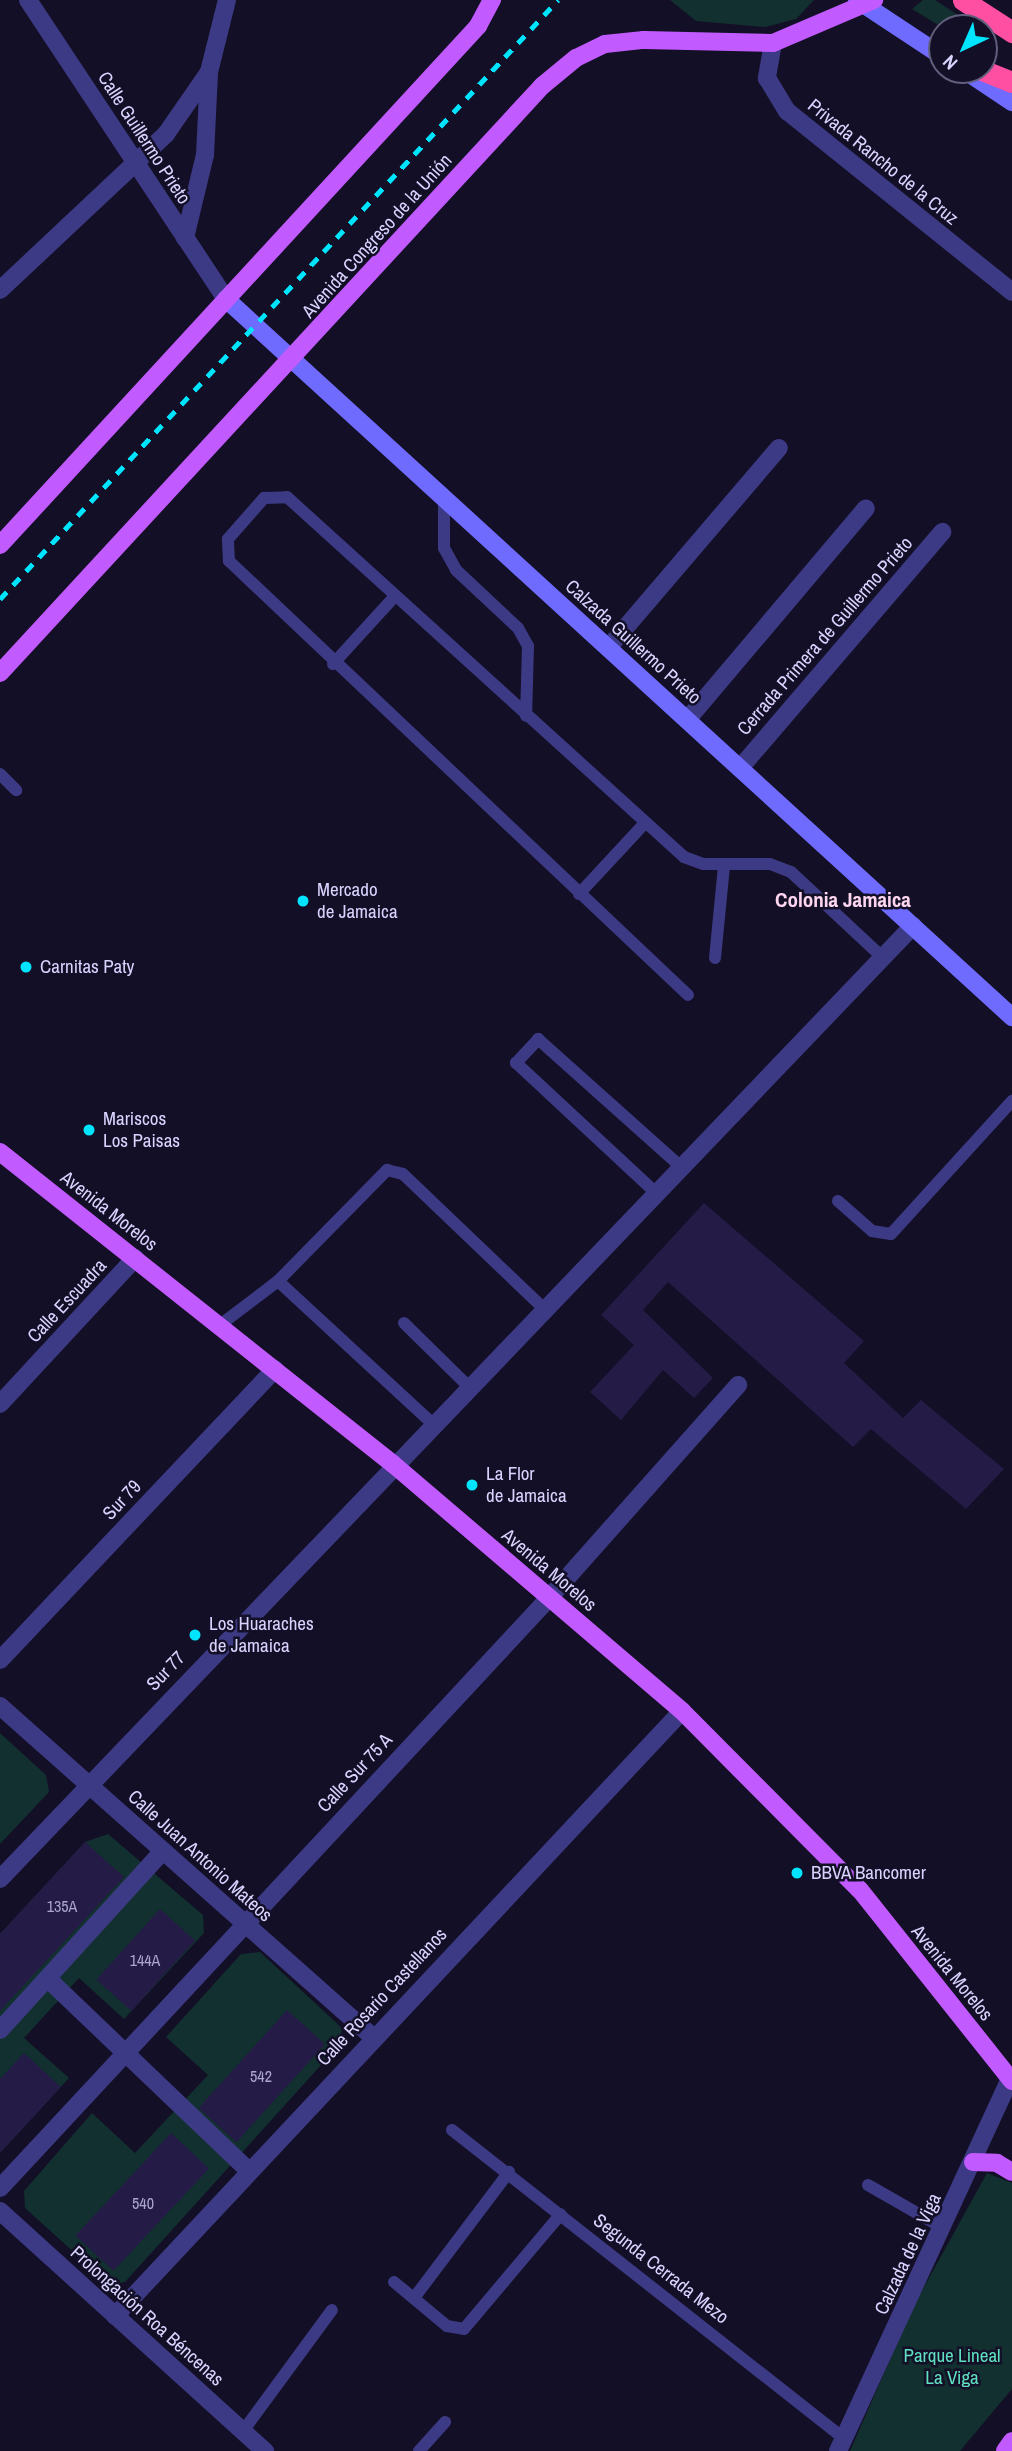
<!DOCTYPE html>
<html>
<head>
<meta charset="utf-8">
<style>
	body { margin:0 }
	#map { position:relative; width:1012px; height:2451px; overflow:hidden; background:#130f26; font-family:"Archivo Narrow",sans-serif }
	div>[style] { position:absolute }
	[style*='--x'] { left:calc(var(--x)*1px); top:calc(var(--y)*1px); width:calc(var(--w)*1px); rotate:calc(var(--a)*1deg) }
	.green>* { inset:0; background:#12302f }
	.building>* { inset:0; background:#241b47; transform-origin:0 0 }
	.lane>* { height:12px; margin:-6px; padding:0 6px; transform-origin:6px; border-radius:6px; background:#3d3a85 }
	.street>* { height:18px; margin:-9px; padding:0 9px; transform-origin:9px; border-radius:9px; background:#3d3a85 }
	.secondary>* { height:18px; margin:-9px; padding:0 9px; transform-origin:9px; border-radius:9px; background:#6f6bff }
	.primary>* { height:18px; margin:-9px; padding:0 9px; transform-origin:9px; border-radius:9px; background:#c25bff }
	.highway>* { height:21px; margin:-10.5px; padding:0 10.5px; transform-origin:10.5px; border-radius:10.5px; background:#ff4fa3 }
	.rail>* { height:5px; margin-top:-2.5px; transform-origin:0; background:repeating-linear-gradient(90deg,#00e5ff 0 10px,transparent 0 19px) }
	.dots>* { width:19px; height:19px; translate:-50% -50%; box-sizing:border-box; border:4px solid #130f26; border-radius:50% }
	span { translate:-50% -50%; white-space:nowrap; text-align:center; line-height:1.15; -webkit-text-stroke:5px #130f26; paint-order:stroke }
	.number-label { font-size:16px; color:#aca6d1 }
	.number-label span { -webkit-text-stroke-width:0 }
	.street-label { font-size:19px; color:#d9d4ff }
	.poi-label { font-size:19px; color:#d9d4ff }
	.left { translate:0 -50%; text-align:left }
	.park-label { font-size:19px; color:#5fe0c0 }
	.neighbourhood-label { font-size:21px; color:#ffd6f0; font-weight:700 }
	.north { position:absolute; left:928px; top:14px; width:70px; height:70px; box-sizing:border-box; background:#130f26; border:2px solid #625e7d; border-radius:50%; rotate:224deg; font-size:19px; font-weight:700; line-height:28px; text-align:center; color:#d9d4ff }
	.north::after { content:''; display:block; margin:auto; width:24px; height:32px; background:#00e5ff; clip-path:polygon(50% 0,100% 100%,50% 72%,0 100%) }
</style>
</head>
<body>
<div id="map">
	<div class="green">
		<div style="clip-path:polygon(670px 0,814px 0,796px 19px,765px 27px,696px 21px)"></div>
		<div style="clip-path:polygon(923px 0,935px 0,978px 28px,943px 28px,912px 9px)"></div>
		<div style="clip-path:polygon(0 1733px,46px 1775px,49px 1792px,0 1844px)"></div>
		<div style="clip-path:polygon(108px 1834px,203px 1915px,204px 1933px,124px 2019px,79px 1978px,24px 2038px,69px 2078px,0 2153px,0 1934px,85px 1842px)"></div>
		<div style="clip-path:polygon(260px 1952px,342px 2028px,340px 2044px,125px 2282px,110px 2285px,25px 2208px,24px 2191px,92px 2113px,135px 2153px,208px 2075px,166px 2037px,241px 1954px)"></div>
		<div style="clip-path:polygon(987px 2173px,1012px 2183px,1012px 2389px,960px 2451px,850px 2451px,914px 2305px)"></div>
	</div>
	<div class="building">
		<div style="clip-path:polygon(704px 1203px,864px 1341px,844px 1363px,903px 1418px,921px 1400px,1004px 1469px,966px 1509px,871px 1429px,853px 1447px,668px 1282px,643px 1310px,713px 1378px,694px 1398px,663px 1370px,621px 1420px,590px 1392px,634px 1345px,601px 1315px)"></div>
		<div style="clip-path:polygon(85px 1842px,124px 1877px,0 2011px,0 1934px)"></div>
		<div style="left:160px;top:1909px;width:47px;height:95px;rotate:42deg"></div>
		<div style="left:287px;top:2010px;width:51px;height:132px;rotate:42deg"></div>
		<div style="clip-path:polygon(24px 2053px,61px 2087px,0 2153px,0 2079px)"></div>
		<div style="left:171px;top:2133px;width:52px;height:140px;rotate:43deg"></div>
	</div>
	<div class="lane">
		<div style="--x:444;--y:498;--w:50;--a:90"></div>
		<div style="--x:444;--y:548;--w:25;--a:61"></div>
		<div style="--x:456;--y:570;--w:85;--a:43.1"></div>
		<div style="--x:518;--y:628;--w:21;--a:61"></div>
		<div style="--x:528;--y:646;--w:70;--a:91.6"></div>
		<div style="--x:333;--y:664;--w:92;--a:-47.6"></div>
		<div style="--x:0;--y:774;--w:23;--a:45"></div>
		<div style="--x:579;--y:894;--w:97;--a:-47.1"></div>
		<div style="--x:715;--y:958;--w:91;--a:-84.4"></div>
		<div style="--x:688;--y:995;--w:632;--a:-136.6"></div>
		<div style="--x:229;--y:561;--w:22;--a:-93"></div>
		<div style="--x:228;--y:539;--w:55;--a:-48.7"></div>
		<div style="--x:264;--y:498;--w:23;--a:-2"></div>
		<div style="--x:287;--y:497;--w:536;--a:42.2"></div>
		<div style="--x:684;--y:857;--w:20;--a:20"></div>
		<div style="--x:703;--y:864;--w:67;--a:0"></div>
		<div style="--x:770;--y:864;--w:22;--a:21"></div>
		<div style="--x:791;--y:872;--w:125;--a:43"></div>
		<div style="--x:655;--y:1192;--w:190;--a:-137.1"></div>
		<div style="--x:516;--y:1063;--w:33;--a:-47"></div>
		<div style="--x:538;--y:1039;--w:191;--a:41.8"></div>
		<div style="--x:838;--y:1201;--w:45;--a:41.4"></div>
		<div style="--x:872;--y:1231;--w:19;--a:9"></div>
		<div style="--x:891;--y:1234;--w:180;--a:-47.7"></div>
		<div style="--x:278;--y:1281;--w:209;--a:42.7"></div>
		<div style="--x:404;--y:1323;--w:88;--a:44.5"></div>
		<div style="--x:220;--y:1325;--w:73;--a:-37.2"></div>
		<div style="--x:278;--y:1281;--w:156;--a:-45.5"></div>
		<div style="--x:387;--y:1170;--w:16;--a:14"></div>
		<div style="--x:403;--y:1174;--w:192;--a:43.7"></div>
		<div style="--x:452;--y:2130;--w:500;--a:38.2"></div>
		<div style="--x:868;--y:2185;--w:86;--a:29.8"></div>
		<div style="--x:394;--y:2282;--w:69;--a:39.7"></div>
		<div style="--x:447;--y:2326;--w:17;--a:10"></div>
		<div style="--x:464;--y:2329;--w:150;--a:-49.9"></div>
		<div style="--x:414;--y:2298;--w:158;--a:-53"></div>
		<div style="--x:243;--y:2431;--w:150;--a:-53.7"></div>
		<div style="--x:419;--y:2451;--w:39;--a:-48"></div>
	</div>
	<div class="street">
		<div style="--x:28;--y:0;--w:359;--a:56.5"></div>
		<div style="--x:773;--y:43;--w:36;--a:100"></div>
		<div style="--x:767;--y:78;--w:39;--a:59"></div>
		<div style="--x:787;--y:111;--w:289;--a:38.8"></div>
		<div style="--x:185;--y:238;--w:85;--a:-76.5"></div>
		<div style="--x:205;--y:155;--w:83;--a:-87.2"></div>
		<div style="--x:209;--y:72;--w:74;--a:-76"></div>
		<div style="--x:0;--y:290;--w:228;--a:-43.2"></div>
		<div style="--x:166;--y:134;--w:75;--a:-55.3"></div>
		<div style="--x:608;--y:648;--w:263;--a:-49.5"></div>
		<div style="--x:687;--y:720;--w:277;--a:-49.8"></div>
		<div style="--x:740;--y:768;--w:311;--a:-49.4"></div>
		<div style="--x:0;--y:1404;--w:199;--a:-47.2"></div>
		<div style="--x:0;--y:1660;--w:400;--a:-46.6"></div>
		<div style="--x:0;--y:1706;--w:499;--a:41.6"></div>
		<div style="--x:0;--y:1879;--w:1320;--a:-46.23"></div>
		<div style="--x:48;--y:1979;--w:278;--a:43.7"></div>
		<div style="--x:0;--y:2030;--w:242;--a:-47.7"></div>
		<div style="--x:0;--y:2188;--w:806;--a:-47.06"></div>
		<div style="--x:549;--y:1598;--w:285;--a:-48.4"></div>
		<div style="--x:0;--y:2211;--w:358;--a:42.2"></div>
		<div style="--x:115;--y:2316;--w:829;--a:-46.86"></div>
		<div style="--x:838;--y:2451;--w:410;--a:-65.2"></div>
	</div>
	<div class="secondary">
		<div style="--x:857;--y:0;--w:102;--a:33.4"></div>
		<div style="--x:964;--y:70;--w:58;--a:33.7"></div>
		<div style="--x:226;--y:299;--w:1065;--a:42.41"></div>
	</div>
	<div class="primary">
		<div style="--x:0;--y:545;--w:706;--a:-47.35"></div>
		<div style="--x:478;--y:26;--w:30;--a:-62"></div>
		<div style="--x:0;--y:673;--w:799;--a:-47.28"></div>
		<div style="--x:542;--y:86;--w:44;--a:-39.5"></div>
		<div style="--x:576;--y:58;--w:32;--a:-26"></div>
		<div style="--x:605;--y:44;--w:39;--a:-6"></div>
		<div style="--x:644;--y:40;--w:129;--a:1.3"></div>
		<div style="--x:773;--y:43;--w:110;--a:-23.1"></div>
		<div style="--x:0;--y:1152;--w:502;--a:38.45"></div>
		<div style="--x:393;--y:1464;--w:380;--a:40.5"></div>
		<div style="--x:682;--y:1711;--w:252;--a:45.2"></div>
		<div style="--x:860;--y:1890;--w:244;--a:51.5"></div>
		<div style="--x:973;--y:2162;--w:24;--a:2"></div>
		<div style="--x:997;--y:2163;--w:17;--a:31"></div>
		<div style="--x:1005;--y:2451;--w:12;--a:-55"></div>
	</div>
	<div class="highway">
		<div style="--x:963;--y:0;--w:59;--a:33.1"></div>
		<div style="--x:982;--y:70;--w:32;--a:22"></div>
	</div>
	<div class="rail">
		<div style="--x:0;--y:599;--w:819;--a:-47.03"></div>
	</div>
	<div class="dots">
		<div style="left:303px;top:901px;background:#00e5ff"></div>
		<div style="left:26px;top:967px;background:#00e5ff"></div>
		<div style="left:89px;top:1130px;background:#00e5ff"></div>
		<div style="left:472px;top:1485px;background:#00e5ff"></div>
		<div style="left:195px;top:1635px;background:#00e5ff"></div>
		<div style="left:797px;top:1873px;background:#00e5ff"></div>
	</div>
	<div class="number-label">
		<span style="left:62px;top:1906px">135A</span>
		<span style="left:145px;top:1960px">144A</span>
		<span style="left:261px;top:2076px">542</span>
		<span style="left:143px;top:2203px">540</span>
	</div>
	<div class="street-label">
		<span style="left:144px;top:138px;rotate:57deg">Calle Guillermo Prieto</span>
		<span style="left:883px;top:162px;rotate:39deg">Privada Rancho de la Cruz</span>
		<span style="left:377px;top:236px;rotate:-48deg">Avenida Congreso de la Unión</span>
		<span style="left:825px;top:636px;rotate:-49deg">Cerrada Primera de Guillermo Prieto</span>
		<span style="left:633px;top:642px;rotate:42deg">Calzada Guillermo Prieto</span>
		<span style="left:109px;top:1211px;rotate:38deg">Avenida Morelos</span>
		<span style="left:67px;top:1301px;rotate:-47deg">Calle Escuadra</span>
		<span style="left:122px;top:1500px;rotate:-47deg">Sur 79</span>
		<span style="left:549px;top:1570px;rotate:40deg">Avenida Morelos</span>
		<span style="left:166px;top:1671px;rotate:-46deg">Sur 77</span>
		<span style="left:355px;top:1773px;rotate:-47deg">Calle Sur 75 A</span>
		<span style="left:200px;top:1856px;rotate:42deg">Calle Juan Antonio Mateos</span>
		<span style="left:952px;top:1973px;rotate:51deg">Avenida Morelos</span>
		<span style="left:382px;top:1997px;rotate:-47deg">Calle Rosario Castellanos</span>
		<span style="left:908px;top:2254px;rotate:-65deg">Calzada de la Viga</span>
		<span style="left:661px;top:2269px;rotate:38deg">Segunda Cerrada Mezo</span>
		<span style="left:147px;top:2316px;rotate:42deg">Prolongación Roa Béncenas</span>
	</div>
	<div class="poi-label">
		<span class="left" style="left:317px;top:901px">Mercado<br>de Jamaica</span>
		<span class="left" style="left:40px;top:967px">Carnitas Paty</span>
		<span class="left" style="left:103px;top:1130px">Mariscos<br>Los Paisas</span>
		<span class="left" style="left:486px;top:1485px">La Flor<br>de Jamaica</span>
		<span class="left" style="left:209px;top:1635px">Los Huaraches<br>de Jamaica</span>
		<span class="left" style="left:811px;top:1873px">BBVA Bancomer</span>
	</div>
	<div class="park-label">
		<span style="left:952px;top:2367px">Parque Lineal<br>La Viga</span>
	</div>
	<div class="neighbourhood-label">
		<span style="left:843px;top:900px">Colonia Jamaica</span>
	</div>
	<div class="north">N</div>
</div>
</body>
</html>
